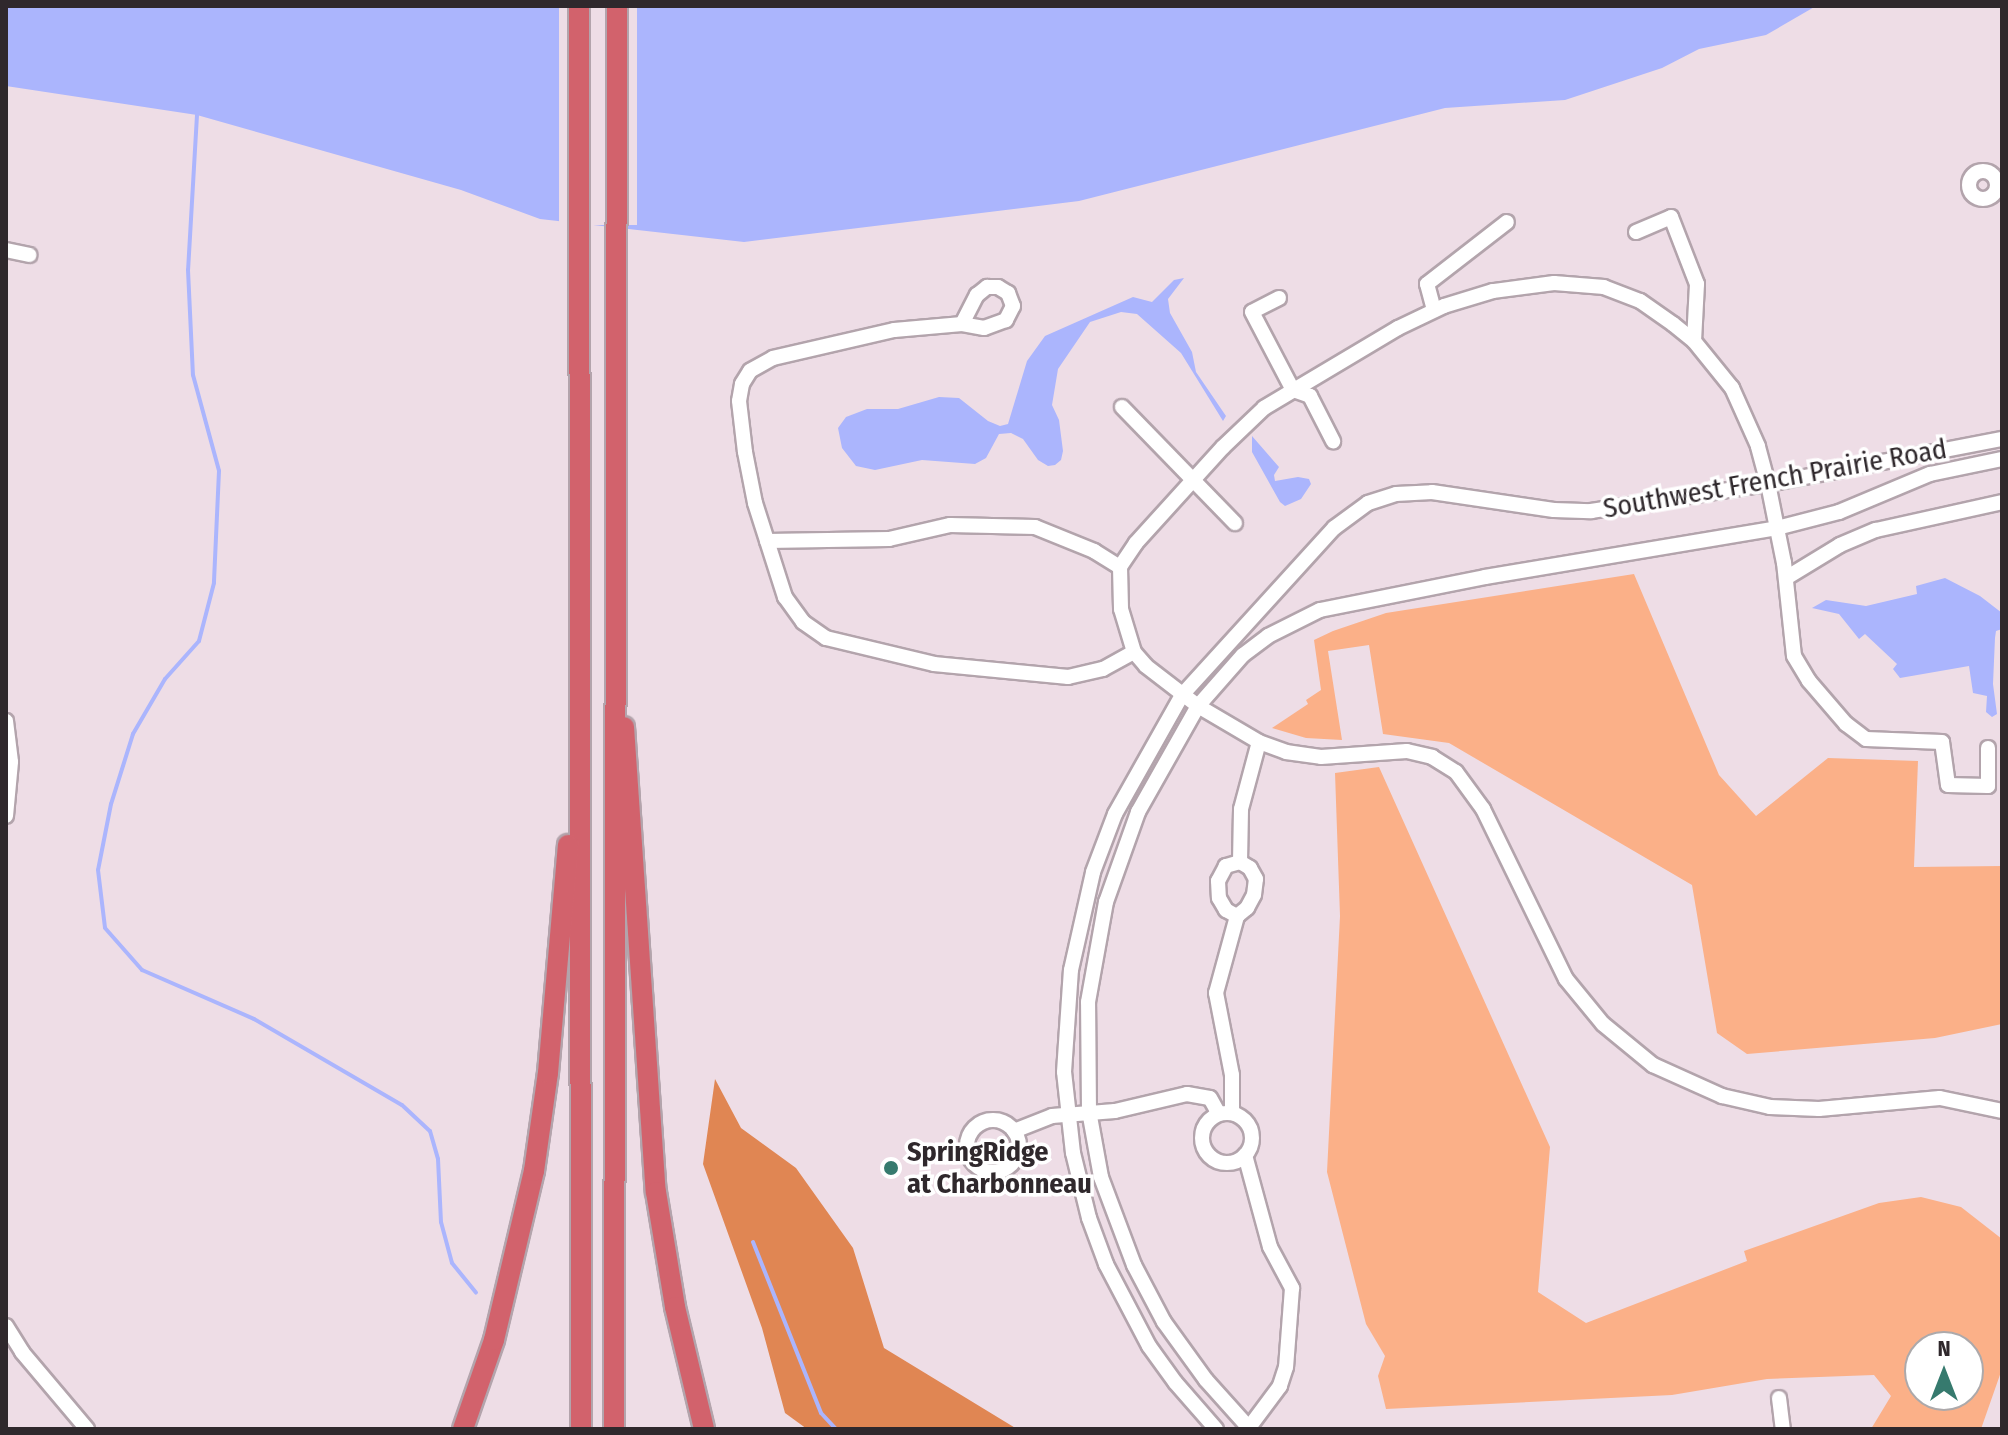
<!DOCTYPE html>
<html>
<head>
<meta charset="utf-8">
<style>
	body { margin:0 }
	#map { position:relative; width:2008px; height:1435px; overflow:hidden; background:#eedde6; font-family:"Fira Sans Condensed",sans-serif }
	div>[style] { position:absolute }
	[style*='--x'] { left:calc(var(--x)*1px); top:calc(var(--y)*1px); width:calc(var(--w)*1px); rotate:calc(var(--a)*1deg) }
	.green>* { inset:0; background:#fbb088 }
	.forest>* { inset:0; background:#e08653 }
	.water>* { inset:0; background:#abb5fd }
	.pier>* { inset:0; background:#eedde6; transform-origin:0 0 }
	.stream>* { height:4px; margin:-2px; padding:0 2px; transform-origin:2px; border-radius:2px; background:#abb5fd }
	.roads { filter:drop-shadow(2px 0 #b3a4ac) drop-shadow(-2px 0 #b3a4ac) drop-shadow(0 2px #b3a4ac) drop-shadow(0 -2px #b3a4ac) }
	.minor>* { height:14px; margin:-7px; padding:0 7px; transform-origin:7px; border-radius:7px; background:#fff }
	.minor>.ring { margin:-7px; padding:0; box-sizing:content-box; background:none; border:14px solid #fff; border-radius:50% }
	.highway>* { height:20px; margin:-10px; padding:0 10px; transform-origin:10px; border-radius:10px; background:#d2626c }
	.dots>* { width:22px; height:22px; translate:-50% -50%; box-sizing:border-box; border:4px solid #fff; border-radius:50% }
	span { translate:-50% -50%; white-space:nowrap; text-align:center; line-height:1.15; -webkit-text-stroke:7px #fff; paint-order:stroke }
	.street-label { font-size:28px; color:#2f282c }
	.poi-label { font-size:28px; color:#2f282c; font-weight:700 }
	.left { translate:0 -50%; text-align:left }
	.frame { position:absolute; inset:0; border:8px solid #2f282c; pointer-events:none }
	.north { position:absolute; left:1904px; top:1331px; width:80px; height:80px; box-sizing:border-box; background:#fff; border:2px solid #aca9ab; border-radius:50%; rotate:0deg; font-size:22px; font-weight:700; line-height:32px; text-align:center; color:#2f282c }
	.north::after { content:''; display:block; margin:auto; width:28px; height:36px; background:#367a6e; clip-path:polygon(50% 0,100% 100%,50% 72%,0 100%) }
</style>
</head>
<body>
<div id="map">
	<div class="green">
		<div style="clip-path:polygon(1634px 574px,1719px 775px,1756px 816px,1828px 758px,1918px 761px,1914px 867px,2002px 866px,2002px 1024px,1935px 1038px,1747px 1054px,1717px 1033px,1692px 885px,1449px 743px,1383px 734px,1369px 645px,1328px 651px,1342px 740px,1306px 738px,1272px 728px,1308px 704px,1306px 700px,1321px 690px,1314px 640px,1333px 631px,1386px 613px)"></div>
		<div style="clip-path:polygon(evenodd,1379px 767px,1550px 1147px,1538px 1292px,1586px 1323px,1747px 1261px,1744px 1251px,1879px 1203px,1921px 1197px,1961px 1207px,2002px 1239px,2002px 1369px,1981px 1429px,1871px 1429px,1891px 1396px,1874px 1375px,1767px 1379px,1672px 1395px,1386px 1409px,1378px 1376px,1385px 1356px,1366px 1324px,1327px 1172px,1340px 916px,1335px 773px,1379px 767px,1920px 1347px,1968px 1347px,1968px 1395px,1920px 1395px,1920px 1347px)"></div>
	</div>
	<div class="forest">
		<div style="clip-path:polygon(715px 1079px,741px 1128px,796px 1168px,853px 1248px,884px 1348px,1017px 1429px,807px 1429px,785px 1413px,762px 1328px,703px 1164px)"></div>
	</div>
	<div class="water">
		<div style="clip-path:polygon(6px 6px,1816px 6px,1766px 35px,1699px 49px,1662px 68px,1565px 100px,1445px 108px,1079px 201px,744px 242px,540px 219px,461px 190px,197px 115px,6px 86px)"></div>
		<div style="clip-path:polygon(1184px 278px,1168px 299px,1170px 313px,1192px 352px,1196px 372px,1226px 416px,1223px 421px,1181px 353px,1137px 314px,1121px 312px,1090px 322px,1058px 369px,1052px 405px,1059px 420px,1063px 451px,1061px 460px,1055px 465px,1048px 466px,1038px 460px,1023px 439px,1011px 433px,999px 434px,986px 458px,975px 464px,922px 460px,875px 470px,856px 466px,842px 448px,838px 428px,846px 417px,867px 409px,898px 409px,939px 397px,959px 398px,988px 421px,1000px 426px,1008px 424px,1027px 361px,1045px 336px,1133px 297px,1152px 302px,1174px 280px)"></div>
		<div style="clip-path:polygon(1252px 436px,1279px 467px,1274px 475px,1275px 481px,1298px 477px,1309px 479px,1311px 484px,1301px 499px,1285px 506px,1280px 502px,1252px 452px)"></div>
		<div style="clip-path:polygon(1945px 578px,1980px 596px,2002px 613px,2002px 629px,1996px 631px,1995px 638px,1993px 684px,1997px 714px,1992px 717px,1986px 712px,1987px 696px,1973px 693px,1969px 666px,1900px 678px,1893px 669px,1897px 664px,1865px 634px,1859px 639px,1839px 614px,1812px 608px,1826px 600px,1866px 606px,1917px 594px,1916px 586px)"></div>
	</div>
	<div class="pier">
		<div style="left:559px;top:6px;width:78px;height:219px"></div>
	</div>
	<div class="stream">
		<div style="--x:197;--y:115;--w:155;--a:93.3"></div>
		<div style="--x:188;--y:270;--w:105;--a:87.3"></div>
		<div style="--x:193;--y:375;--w:99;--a:74.8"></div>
		<div style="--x:219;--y:471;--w:112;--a:92.6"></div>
		<div style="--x:214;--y:583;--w:60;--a:104.5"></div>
		<div style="--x:199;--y:641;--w:51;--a:131.8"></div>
		<div style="--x:165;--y:679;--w:64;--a:120.2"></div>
		<div style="--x:133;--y:734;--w:73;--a:107.4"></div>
		<div style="--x:111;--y:804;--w:67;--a:101.1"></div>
		<div style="--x:98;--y:870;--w:58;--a:83.1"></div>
		<div style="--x:105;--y:928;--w:56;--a:48.6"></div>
		<div style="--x:142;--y:970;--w:122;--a:23.6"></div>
		<div style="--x:254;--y:1019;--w:171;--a:30.2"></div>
		<div style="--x:402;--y:1105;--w:38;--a:43"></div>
		<div style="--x:430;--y:1131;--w:29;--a:74"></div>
		<div style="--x:438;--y:1159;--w:63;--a:87.3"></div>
		<div style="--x:441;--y:1222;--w:42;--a:75"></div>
		<div style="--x:452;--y:1263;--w:38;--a:51"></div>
		<div style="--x:753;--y:1242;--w:184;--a:68.3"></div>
		<div style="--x:821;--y:1413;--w:22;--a:47"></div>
	</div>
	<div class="roads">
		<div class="minor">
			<div class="ring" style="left:1969px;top:171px;width:14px;height:14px"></div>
			<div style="--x:1636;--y:232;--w:38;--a:-23"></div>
			<div style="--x:1671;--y:217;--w:72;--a:68.8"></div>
			<div style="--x:1697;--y:284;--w:57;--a:93"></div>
			<div style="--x:6;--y:250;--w:24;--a:12"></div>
			<div style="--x:987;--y:287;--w:11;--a:0"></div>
			<div style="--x:998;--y:287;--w:12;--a:31"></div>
			<div style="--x:1008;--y:293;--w:14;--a:69"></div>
			<div style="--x:1013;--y:306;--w:16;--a:117"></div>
			<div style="--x:1006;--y:320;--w:23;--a:160"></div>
			<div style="--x:984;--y:328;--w:22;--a:-170"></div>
			<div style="--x:962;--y:324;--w:33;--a:-63"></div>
			<div style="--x:977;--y:295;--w:13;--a:-39"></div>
			<div style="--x:1279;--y:298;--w:30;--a:153"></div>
			<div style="--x:1252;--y:312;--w:88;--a:62.3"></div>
			<div style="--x:1293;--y:390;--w:18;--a:19"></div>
			<div style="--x:1310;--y:396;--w:51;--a:62.9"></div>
			<div style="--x:1434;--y:310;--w:27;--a:-105"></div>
			<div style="--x:1427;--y:284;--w:101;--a:-37.8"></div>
			<div style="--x:962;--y:324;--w:68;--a:175"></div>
			<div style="--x:894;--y:330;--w:124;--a:167"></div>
			<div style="--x:773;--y:358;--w:26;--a:151"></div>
			<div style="--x:750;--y:371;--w:15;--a:122"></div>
			<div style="--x:742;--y:384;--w:17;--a:100"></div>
			<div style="--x:739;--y:401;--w:51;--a:83.3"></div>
			<div style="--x:745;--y:452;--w:52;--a:78.9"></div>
			<div style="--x:755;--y:503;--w:99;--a:72.3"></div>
			<div style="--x:785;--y:597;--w:31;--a:54"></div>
			<div style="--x:803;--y:622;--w:28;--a:35"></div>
			<div style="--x:826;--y:638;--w:111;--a:13.5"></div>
			<div style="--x:934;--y:664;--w:135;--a:5.5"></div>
			<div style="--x:1068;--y:677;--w:36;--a:-13"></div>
			<div style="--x:1103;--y:669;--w:35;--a:-29"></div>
			<div style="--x:1122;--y:407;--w:162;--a:45.8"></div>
			<div style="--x:767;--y:541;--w:122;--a:-0.9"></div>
			<div style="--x:889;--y:539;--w:63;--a:-12.9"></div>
			<div style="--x:950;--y:525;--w:85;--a:1.3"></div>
			<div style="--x:1035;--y:527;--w:64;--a:22.1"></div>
			<div style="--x:1094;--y:551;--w:31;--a:32"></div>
			<div style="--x:1786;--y:578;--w:63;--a:-31.4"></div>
			<div style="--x:1840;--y:545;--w:39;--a:-23"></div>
			<div style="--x:1876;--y:530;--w:129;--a:-12.5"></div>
			<div style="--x:6;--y:721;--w:41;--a:83"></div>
			<div style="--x:11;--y:762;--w:54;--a:95.3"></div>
			<div style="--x:1988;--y:748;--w:38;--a:90"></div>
			<div style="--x:1988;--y:786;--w:40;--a:-178.6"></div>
			<div style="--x:1948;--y:785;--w:43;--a:-97.9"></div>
			<div style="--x:1942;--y:742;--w:76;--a:-177.7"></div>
			<div style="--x:1866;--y:739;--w:25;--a:-143"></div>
			<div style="--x:1846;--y:724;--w:57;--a:-130.7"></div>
			<div style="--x:1809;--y:681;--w:29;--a:-121"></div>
			<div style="--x:1794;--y:656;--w:94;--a:-96.1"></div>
			<div style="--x:1784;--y:563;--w:81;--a:-101.4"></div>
			<div style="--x:1768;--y:484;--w:39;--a:-105"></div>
			<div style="--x:1758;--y:446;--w:64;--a:-114.1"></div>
			<div style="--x:1732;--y:388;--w:60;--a:-129"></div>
			<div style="--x:1694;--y:341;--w:27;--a:-141"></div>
			<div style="--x:1673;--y:324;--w:40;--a:-145.1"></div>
			<div style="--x:1640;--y:301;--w:39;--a:-159"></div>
			<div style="--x:1604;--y:287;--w:50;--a:-175.4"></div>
			<div style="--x:1554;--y:283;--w:62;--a:172.5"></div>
			<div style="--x:1493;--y:291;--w:51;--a:163"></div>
			<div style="--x:1444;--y:306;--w:51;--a:154.4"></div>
			<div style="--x:1398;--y:328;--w:156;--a:149.2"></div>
			<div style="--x:1264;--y:408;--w:57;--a:136.4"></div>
			<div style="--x:1223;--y:447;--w:130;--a:132.2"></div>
			<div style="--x:1136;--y:543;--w:29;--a:124"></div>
			<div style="--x:1120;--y:567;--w:42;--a:88.6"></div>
			<div style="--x:1121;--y:609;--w:45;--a:73.2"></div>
			<div style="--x:1134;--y:652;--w:18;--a:49"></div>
			<div style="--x:1146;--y:666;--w:66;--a:37.6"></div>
			<div style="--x:1198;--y:706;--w:71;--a:30.5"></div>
			<div style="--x:1259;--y:742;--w:29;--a:20"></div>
			<div style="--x:1286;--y:752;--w:35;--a:8"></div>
			<div style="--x:1321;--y:757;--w:86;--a:-4"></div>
			<div style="--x:1407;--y:751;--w:26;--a:13"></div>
			<div style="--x:1432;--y:757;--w:28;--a:32"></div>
			<div style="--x:1456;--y:772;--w:46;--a:53.9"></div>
			<div style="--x:1483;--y:809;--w:189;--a:64"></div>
			<div style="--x:1566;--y:979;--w:58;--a:50.6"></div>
			<div style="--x:1603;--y:1024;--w:65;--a:39.4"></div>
			<div style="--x:1653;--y:1065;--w:76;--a:24.2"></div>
			<div style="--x:1722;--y:1096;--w:49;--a:12.9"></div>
			<div style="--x:1770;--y:1107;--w:49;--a:2.3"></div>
			<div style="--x:1819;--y:1109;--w:121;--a:-5.2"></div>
			<div style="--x:1940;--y:1098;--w:63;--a:11.8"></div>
			<div style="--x:1240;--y:862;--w:53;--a:-88.9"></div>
			<div style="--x:1241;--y:809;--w:69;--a:-75"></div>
			<div style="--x:1232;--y:1113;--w:38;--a:-90"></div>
			<div style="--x:1232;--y:1075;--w:84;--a:-101"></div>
			<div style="--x:1216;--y:993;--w:80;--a:-74.7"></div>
			<div style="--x:1237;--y:916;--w:13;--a:-39"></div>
			<div style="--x:1247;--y:908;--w:15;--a:-62"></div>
			<div style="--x:1254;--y:895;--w:16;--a:-83"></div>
			<div style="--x:1256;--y:879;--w:13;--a:-119"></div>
			<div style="--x:1250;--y:868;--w:12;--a:-149"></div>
			<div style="--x:1240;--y:862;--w:15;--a:164"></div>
			<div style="--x:1226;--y:866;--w:17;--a:118"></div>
			<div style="--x:1218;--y:881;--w:17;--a:87"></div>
			<div style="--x:1219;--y:898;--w:14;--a:60"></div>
			<div style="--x:1226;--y:910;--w:13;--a:29"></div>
			<div class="ring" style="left:1202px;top:1113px;width:36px;height:36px"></div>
			<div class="ring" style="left:967px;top:1120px;width:38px;height:38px"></div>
			<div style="--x:1014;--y:1131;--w:41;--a:-21.5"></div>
			<div style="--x:1052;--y:1116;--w:63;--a:-4.5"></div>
			<div style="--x:1115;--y:1111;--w:74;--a:-13.3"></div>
			<div style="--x:1187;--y:1094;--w:23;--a:10"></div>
			<div style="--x:1210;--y:1098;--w:18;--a:61"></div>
			<div style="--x:1245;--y:1155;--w:95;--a:74.8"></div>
			<div style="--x:1270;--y:1247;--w:47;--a:61.8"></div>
			<div style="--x:1292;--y:1288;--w:79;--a:94.3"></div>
			<div style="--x:1286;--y:1367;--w:20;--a:108"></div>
			<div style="--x:1280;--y:1386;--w:54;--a:126.7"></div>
			<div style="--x:6;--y:1326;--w:31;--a:58"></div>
			<div style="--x:22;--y:1352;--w:101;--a:49.8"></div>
			<div style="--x:1779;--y:1398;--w:31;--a:83"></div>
			<div style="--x:1216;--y:1429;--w:62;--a:-131.1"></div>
			<div style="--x:1175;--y:1382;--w:44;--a:-125.8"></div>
			<div style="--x:1149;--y:1346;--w:93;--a:-117.7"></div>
			<div style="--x:1106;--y:1264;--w:49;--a:-110.3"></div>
			<div style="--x:1089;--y:1218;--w:67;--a:-103.8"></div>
			<div style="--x:1073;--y:1153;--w:81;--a:-96.3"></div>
			<div style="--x:1064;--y:1072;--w:102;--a:-86.1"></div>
			<div style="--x:1071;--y:970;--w:100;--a:-77.3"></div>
			<div style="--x:1093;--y:872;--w:62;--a:-69.2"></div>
			<div style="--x:1115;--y:814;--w:137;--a:-60.6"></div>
			<div style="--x:1182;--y:695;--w:226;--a:-47.7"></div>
			<div style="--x:1334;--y:528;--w:42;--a:-36.3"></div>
			<div style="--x:1368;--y:503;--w:29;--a:-18"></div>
			<div style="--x:1396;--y:494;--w:36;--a:-3"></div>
			<div style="--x:1432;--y:492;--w:123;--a:8.4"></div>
			<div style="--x:1554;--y:510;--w:37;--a:2"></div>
			<div style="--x:1591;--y:511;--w:179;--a:-8.7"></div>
			<div style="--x:1768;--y:484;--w:238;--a:-10.9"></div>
			<div style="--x:1250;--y:1429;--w:66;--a:-131.9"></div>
			<div style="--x:1206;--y:1380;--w:72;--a:-125.9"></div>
			<div style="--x:1164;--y:1322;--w:64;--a:-117.8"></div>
			<div style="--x:1134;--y:1265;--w:94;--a:-110.6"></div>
			<div style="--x:1101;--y:1177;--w:67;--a:-100.3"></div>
			<div style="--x:1089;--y:1111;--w:109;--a:-90.5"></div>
			<div style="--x:1088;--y:1002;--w:102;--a:-79.8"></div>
			<div style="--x:1106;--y:902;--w:96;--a:-70.4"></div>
			<div style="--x:1138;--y:812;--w:122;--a:-60.5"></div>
			<div style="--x:1198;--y:706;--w:68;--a:-48.6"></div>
			<div style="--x:1243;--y:655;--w:31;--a:-37"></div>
			<div style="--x:1268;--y:636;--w:58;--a:-26.6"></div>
			<div style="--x:1320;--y:610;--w:168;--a:-11.3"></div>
			<div style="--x:1485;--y:577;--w:296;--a:-9.5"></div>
			<div style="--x:1777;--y:528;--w:64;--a:-14.5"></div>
			<div style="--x:1839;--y:512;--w:99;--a:-22.7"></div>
			<div style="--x:1930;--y:474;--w:74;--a:-11.8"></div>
		</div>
		<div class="highway">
			<div style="--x:579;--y:6;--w:1423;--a:89.92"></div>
			<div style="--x:624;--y:727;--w:466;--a:86.1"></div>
			<div style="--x:656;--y:1192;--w:117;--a:80.6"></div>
			<div style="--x:675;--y:1307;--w:125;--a:76.6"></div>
			<div style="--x:463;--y:1429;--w:94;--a:-70.8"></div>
			<div style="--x:494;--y:1340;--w:174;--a:-76.7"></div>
			<div style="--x:534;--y:1171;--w:99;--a:-81.9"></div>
			<div style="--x:548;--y:1073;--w:229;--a:-85"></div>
			<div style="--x:614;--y:1429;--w:1423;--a:-89.88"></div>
		</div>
	</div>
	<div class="dots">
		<div style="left:891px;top:1168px;background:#367a6e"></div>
	</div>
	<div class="street-label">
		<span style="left:1775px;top:479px;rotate:-10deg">Southwest French Prairie Road</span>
	</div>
	<div class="poi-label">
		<span class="left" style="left:907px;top:1168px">SpringRidge<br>at Charbonneau</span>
	</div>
	<div class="frame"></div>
	<div class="north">N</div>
</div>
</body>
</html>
